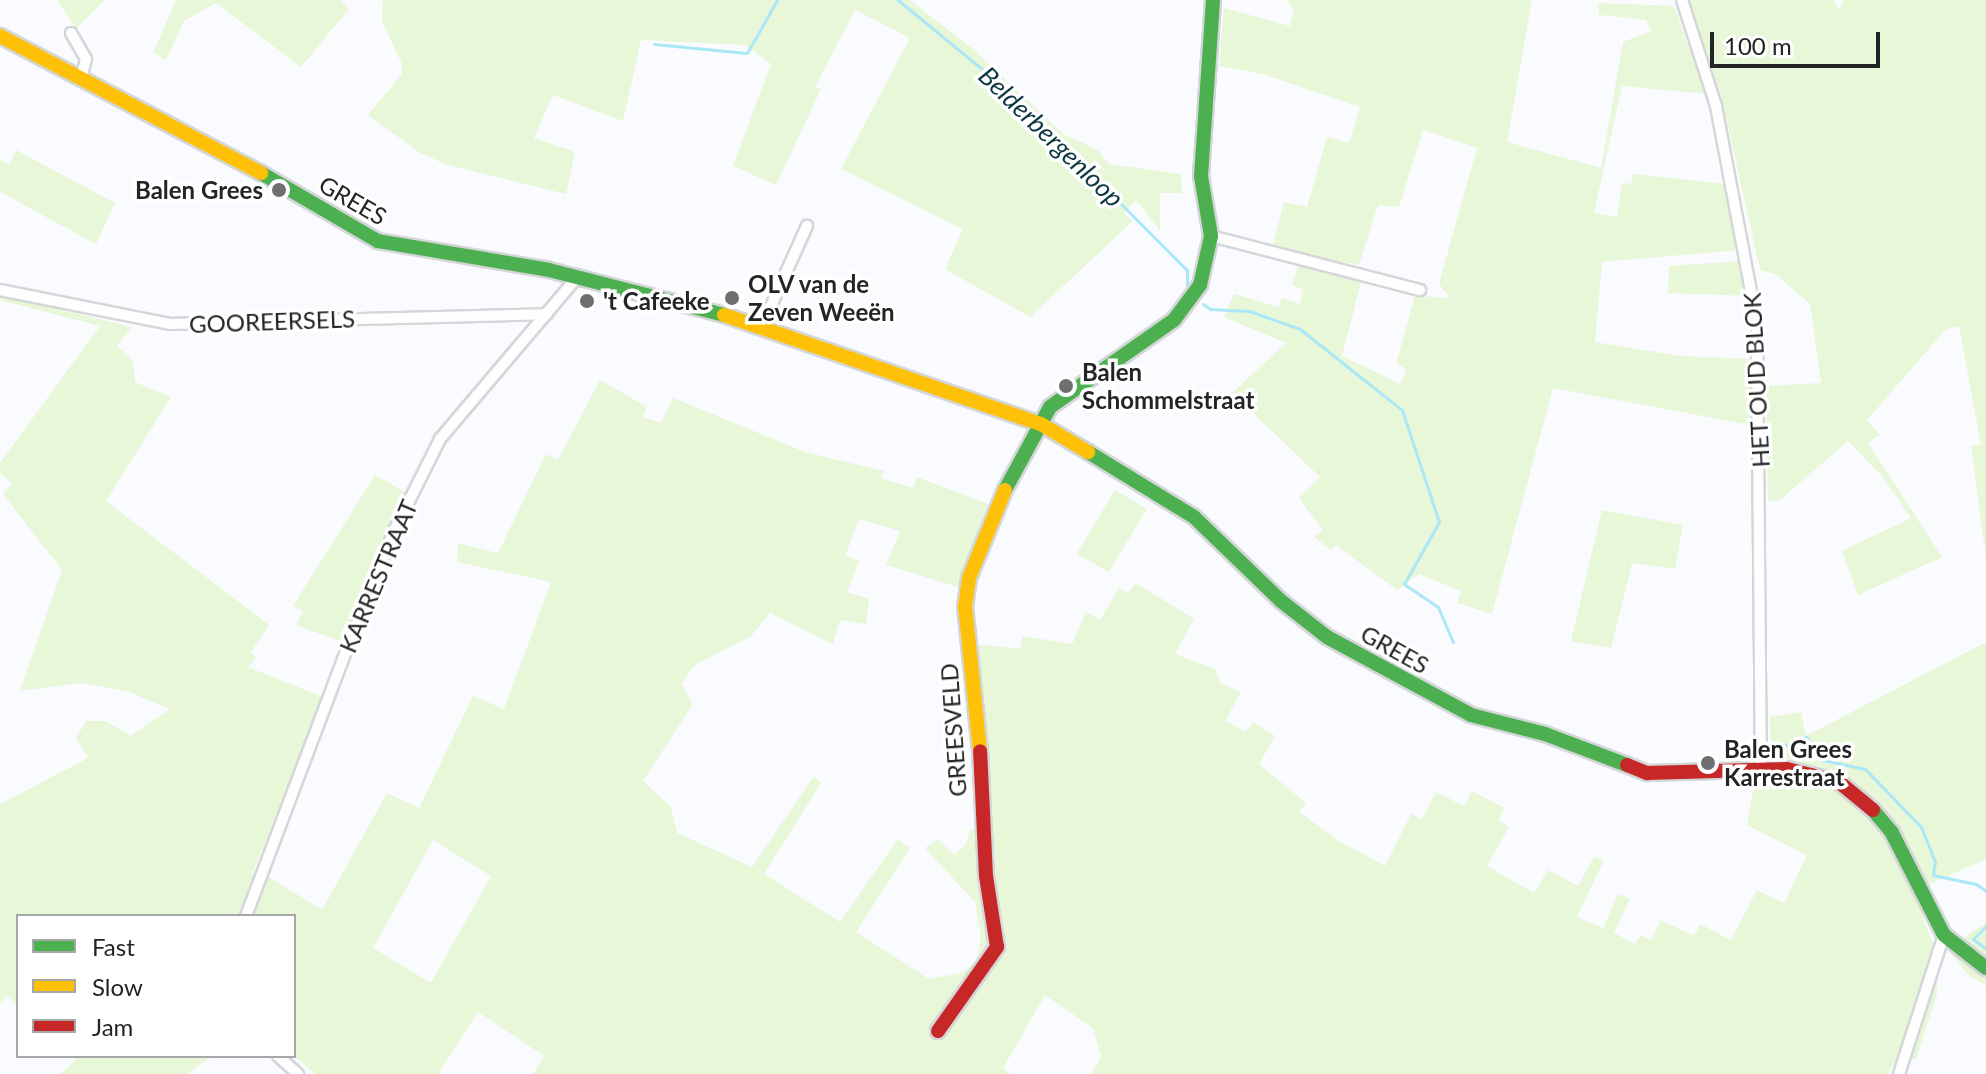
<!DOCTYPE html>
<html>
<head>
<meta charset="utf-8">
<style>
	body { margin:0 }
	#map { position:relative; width:1986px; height:1074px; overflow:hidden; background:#f9fbfe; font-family:Lato,sans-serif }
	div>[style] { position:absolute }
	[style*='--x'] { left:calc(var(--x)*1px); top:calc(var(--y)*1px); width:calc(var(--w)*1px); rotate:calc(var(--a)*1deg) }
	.green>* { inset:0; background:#e7f7d8; transform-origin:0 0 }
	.stream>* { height:3px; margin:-1.5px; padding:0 1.5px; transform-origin:1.5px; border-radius:1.5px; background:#aae7f7 }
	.roads { filter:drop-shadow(2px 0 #d4d6d8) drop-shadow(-2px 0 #d4d6d8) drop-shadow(0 2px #d4d6d8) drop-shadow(0 -2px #d4d6d8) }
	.street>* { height:10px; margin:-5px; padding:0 5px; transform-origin:5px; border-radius:5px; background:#fefeff }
	.fast>* { height:14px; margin:-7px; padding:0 7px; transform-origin:7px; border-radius:7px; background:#4caf50 }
	.slow>* { height:14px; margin:-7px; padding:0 7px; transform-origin:7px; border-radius:7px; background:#ffc107 }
	.jam>* { height:14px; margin:-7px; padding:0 7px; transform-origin:7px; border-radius:7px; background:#c62828 }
	.dots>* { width:22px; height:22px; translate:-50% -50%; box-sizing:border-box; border:4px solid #fff; border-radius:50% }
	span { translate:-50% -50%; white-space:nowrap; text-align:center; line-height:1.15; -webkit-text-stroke:7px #fff; paint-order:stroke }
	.poi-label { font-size:24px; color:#222425; font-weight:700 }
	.right { translate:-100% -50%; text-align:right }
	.left { translate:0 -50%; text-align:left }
	.street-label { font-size:24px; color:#222425 }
	.water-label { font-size:26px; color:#0d3741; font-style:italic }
	.legend { position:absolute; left:16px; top:914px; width:280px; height:144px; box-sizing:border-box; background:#fff; border:2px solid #a7a7a8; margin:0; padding:10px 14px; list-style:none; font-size:24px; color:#222425 }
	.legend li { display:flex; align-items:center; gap:16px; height:40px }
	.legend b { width:40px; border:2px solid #a7a7a8 }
	.scale { position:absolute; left:1710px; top:32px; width:170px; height:36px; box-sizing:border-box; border:4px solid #222425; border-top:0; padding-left:10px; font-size:24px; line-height:28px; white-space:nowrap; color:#222425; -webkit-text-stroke:6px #fff; paint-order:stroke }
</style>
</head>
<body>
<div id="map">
	<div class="green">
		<div style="clip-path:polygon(57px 0,105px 0,76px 29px)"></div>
		<div style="clip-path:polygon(176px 0,340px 0,349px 9px,301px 67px,216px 3px,184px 21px,166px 60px,153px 53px)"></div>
		<div style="clip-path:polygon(383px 0,910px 0,973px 49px,1063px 134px,1098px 150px,1109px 164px,1181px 174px,1182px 193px,1160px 193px,1160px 231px,1136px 200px,1124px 214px,1133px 221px,1030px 317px,945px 269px,963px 229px,841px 169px,910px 38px,855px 10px,815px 87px,821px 89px,776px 185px,733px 166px,771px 64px,745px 45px,641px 40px,623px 121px,553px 95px,534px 138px,575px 152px,566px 194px,448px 165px,420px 153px,368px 115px,402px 74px,401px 62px,382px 21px)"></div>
		<div style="clip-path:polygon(1287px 0,1532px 0,1507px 142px,1601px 168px,1623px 42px,1651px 31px,1646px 20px,1599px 15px,1598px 3px,1674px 6px,1706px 94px,1622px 86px,1594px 213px,1617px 217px,1622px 183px,1631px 184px,1633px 174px,1726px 184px,1739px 250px,1602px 262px,1595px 342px,1680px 356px,1751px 359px,1756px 426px,1553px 388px,1492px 614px,1457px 603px,1461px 591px,1419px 574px,1397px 590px,1336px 545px,1331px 550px,1314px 537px,1323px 530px,1299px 498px,1320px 477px,1232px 393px,1286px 343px,1224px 317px,1234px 294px,1279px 307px,1282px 298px,1300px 304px,1303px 290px,1292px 285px,1298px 266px,1361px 282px,1342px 356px,1400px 384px,1407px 370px,1396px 363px,1415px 296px,1450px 298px,1439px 284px,1477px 148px,1423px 130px,1399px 207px,1378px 205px,1359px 265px,1272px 249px,1284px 202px,1307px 207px,1327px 137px,1349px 143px,1360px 107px,1263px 74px,1219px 66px,1224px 8px,1290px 26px,1294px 10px)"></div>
		<div style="clip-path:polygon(1688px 0,1833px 0,1839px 9px,1844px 0,1986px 0,1986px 559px,1971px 445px,1981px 445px,1959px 326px,1946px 329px,1867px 420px,1880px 435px,1868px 443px,1942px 557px,1858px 595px,1842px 551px,1911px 518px,1882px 476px,1848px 441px,1780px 500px,1768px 502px,1766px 386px,1821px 383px,1810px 304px,1775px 274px,1760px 270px,1721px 95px)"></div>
		<div style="clip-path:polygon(16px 150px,115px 203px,96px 244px,0 192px,0 160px,10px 164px)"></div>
		<div style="clip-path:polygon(1743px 261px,1748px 296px,1668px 293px,1669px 266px)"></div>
		<div style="clip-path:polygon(evenodd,0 295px,132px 327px,117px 346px,133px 361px,135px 382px,171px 397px,106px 501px,269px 625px,251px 652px,256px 657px,248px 667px,323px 697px,252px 875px,269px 877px,322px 910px,387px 793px,419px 808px,473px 696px,504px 709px,551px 582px,457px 562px,458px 543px,498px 553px,546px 454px,558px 460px,600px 380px,647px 407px,643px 417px,661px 423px,673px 398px,805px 452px,884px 471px,881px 478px,913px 488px,917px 477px,988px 504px,958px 587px,886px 565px,900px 531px,859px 519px,845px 556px,859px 561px,847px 592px,869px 599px,866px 624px,840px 620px,833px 644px,770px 613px,751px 636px,695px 665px,681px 684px,693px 704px,643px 781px,671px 807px,677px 833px,752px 867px,814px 776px,821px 783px,764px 874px,840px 922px,898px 839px,910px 848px,856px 932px,929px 979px,961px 973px,976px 963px,981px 936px,975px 902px,925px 848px,938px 839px,954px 855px,966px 844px,970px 830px,983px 831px,986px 812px,992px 809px,975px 644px,1020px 649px,1023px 636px,1072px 644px,1086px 612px,1100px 620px,1119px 588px,1128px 593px,1136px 583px,1194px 619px,1175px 654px,1215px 669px,1220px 683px,1241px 692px,1225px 721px,1246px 732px,1253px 722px,1275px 736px,1259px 764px,1306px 803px,1299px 812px,1339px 841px,1385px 866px,1411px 814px,1422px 819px,1436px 792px,1464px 806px,1472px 791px,1505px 808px,1498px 820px,1509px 827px,1487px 866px,1534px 893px,1548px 870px,1578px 886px,1594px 857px,1604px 860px,1577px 917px,1603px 928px,1618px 894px,1630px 899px,1614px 933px,1635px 944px,1641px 935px,1651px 940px,1661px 920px,1694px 936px,1700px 924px,1731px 940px,1757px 890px,1784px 903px,1807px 855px,1747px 825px,1756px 774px,1818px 782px,1844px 792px,1869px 813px,1897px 851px,1938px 956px,1937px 994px,1916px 1060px,1898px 1055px,1888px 1074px,1091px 1074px,1101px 1057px,1093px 1028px,1045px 995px,1003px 1068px,1010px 1074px,533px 1074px,544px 1056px,478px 1012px,438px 1074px,315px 1074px,294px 1056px,294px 916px,251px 916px,255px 905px,244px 903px,239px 916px,18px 916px,18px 1006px,7px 996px,0 1003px,0 804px,88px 758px,76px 738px,86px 721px,105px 721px,131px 736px,170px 709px,127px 691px,80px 683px,20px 691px,62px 570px,3px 494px,12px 483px,0 473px,0 463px,100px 326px,0 300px,0 295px,433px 840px,491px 876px,431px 983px,373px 948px,433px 840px)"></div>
		<div style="clip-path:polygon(375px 475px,406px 493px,345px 643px,296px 625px,303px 611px,293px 606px)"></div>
		<div style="left:1115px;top:490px;width:37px;height:74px;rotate:31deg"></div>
		<div style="clip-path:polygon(1602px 510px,1683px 525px,1675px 569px,1632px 563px,1611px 648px,1571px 641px)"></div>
		<div style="clip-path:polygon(1986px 642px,1986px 859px,1927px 885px,1898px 826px,1857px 784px,1819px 768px,1771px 762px,1770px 717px,1801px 712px,1806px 736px)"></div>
		<div style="clip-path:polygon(1986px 923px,1986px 985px,1970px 977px,1947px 949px)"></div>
		<div style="clip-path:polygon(72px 1056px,212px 1056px,187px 1074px,60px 1074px,76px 1060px)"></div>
	</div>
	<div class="stream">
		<div style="--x:898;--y:0;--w:145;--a:39.4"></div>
		<div style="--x:1010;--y:92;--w:251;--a:45.2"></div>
		<div style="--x:1187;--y:270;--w:15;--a:90"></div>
		<div style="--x:654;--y:44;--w:93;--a:5.5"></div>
		<div style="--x:747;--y:53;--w:61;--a:-60.5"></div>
		<div style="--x:1203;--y:304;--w:9;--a:36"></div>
		<div style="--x:1210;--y:309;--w:39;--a:3"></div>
		<div style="--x:1249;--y:311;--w:54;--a:19.4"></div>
		<div style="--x:1300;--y:329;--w:130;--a:38.5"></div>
		<div style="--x:1402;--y:410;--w:118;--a:71.7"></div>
		<div style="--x:1439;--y:522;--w:71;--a:119.4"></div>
		<div style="--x:1404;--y:584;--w:41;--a:34.1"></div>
		<div style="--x:1438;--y:607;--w:38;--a:67"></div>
		<div style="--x:1781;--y:747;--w:27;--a:-22"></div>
		<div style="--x:1806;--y:737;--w:29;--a:54"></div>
		<div style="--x:1823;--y:760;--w:43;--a:12.1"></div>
		<div style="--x:1865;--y:769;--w:81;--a:46"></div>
		<div style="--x:1921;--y:827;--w:37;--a:68"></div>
		<div style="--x:1935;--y:861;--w:14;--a:98"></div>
		<div style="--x:1933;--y:875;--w:44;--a:11.8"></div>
		<div style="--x:1976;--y:884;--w:12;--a:35"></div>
		<div style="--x:1986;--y:926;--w:18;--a:135"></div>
		<div style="--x:1973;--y:939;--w:16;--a:38"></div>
	</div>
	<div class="roads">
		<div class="street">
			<div style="--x:1682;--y:0;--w:111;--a:72.2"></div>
			<div style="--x:1716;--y:106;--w:221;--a:79.3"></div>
			<div style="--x:1757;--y:323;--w:445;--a:89.5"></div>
			<div style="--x:71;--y:33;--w:30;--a:60"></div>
			<div style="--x:86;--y:59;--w:16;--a:104"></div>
			<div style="--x:1211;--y:236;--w:216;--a:14.5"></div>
			<div style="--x:0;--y:290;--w:173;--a:11.3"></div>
			<div style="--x:170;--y:324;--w:377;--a:-1.5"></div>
			<div style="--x:762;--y:326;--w:110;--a:-65.8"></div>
			<div style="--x:246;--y:916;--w:275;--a:-69.3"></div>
			<div style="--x:343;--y:659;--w:140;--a:-68.2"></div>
			<div style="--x:395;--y:529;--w:101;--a:-63.4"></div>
			<div style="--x:440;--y:439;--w:214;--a:-49.7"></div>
			<div style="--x:278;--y:1056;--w:27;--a:42"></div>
			<div style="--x:1899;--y:1074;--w:146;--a:-72.1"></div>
		</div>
		<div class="fast">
			<div style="--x:261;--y:173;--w:135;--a:30.2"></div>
			<div style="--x:378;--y:241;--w:173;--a:9.6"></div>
			<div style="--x:549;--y:270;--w:181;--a:14.4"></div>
			<div style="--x:1088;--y:452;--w:124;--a:31.5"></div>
			<div style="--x:1194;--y:517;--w:121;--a:44"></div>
			<div style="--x:1281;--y:601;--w:58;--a:38"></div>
			<div style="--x:1327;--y:637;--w:164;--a:28.4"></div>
			<div style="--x:1471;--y:715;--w:76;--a:14.4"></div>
			<div style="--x:1545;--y:734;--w:88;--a:20.7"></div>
			<div style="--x:1005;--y:490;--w:94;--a:-61.5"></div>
			<div style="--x:1050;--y:407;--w:151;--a:-35.1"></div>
			<div style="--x:1174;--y:320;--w:44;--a:-53.4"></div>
			<div style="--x:1200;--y:285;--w:50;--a:-77.3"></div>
			<div style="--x:1211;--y:236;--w:61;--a:-99.5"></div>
			<div style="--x:1201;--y:176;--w:176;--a:-86.1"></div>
			<div style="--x:1873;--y:810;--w:30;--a:50"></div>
			<div style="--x:1892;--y:833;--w:114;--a:63"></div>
			<div style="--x:1944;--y:935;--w:53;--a:38.2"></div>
		</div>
		<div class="slow">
			<div style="--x:0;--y:36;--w:295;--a:27.7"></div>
			<div style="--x:724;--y:315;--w:335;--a:19"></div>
			<div style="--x:1041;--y:424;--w:55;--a:30.8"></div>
			<div style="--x:980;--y:751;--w:145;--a:-95.9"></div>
			<div style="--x:965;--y:607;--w:29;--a:-82"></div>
			<div style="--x:969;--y:578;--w:95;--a:-67.8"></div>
		</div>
		<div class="jam">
			<div style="--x:1627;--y:765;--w:22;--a:22"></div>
			<div style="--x:1647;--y:773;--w:140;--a:-1.6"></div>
			<div style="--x:1787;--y:769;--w:54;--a:14"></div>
			<div style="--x:1839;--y:782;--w:44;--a:39.5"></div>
			<div style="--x:938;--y:1031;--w:103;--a:-54.9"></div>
			<div style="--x:997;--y:947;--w:72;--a:-98.8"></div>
			<div style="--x:986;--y:876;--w:125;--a:-92.7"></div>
		</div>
	</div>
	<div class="dots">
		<div style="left:279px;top:190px;background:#6d6f71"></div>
		<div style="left:732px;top:298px;background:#6d6f71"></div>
		<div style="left:587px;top:301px;background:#6d6f71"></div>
		<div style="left:1066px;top:386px;background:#6d6f71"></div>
		<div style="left:1708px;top:763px;background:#6d6f71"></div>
	</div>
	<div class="poi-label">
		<span class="right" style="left:263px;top:190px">Balen Grees</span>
		<span class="left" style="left:748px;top:298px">OLV van de<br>Zeven Weeën</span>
		<span class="left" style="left:603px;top:301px">'t Cafeeke</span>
		<span class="left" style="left:1082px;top:386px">Balen<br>Schommelstraat</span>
		<span class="left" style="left:1724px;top:763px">Balen Grees<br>Karrestraat</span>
	</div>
	<div class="street-label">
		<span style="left:353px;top:200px;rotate:30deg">GREES</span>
		<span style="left:272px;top:321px;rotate:-2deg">GOOREERSELS</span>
		<span style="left:1756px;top:380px;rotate:-93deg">HET OUD BLOK</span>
		<span style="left:378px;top:576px;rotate:-67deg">KARRESTRAAT</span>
		<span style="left:1395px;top:649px;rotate:29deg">GREES</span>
		<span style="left:953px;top:730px;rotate:-94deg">GREESVELD</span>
	</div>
	<div class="water-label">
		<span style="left:1051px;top:137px;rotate:44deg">Belderbergenloop</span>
	</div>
	<ul class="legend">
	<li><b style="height:10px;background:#4caf50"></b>Fast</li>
	<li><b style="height:10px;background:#ffc107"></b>Slow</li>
	<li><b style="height:10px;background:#c62828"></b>Jam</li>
	</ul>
	<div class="scale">100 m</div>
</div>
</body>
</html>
